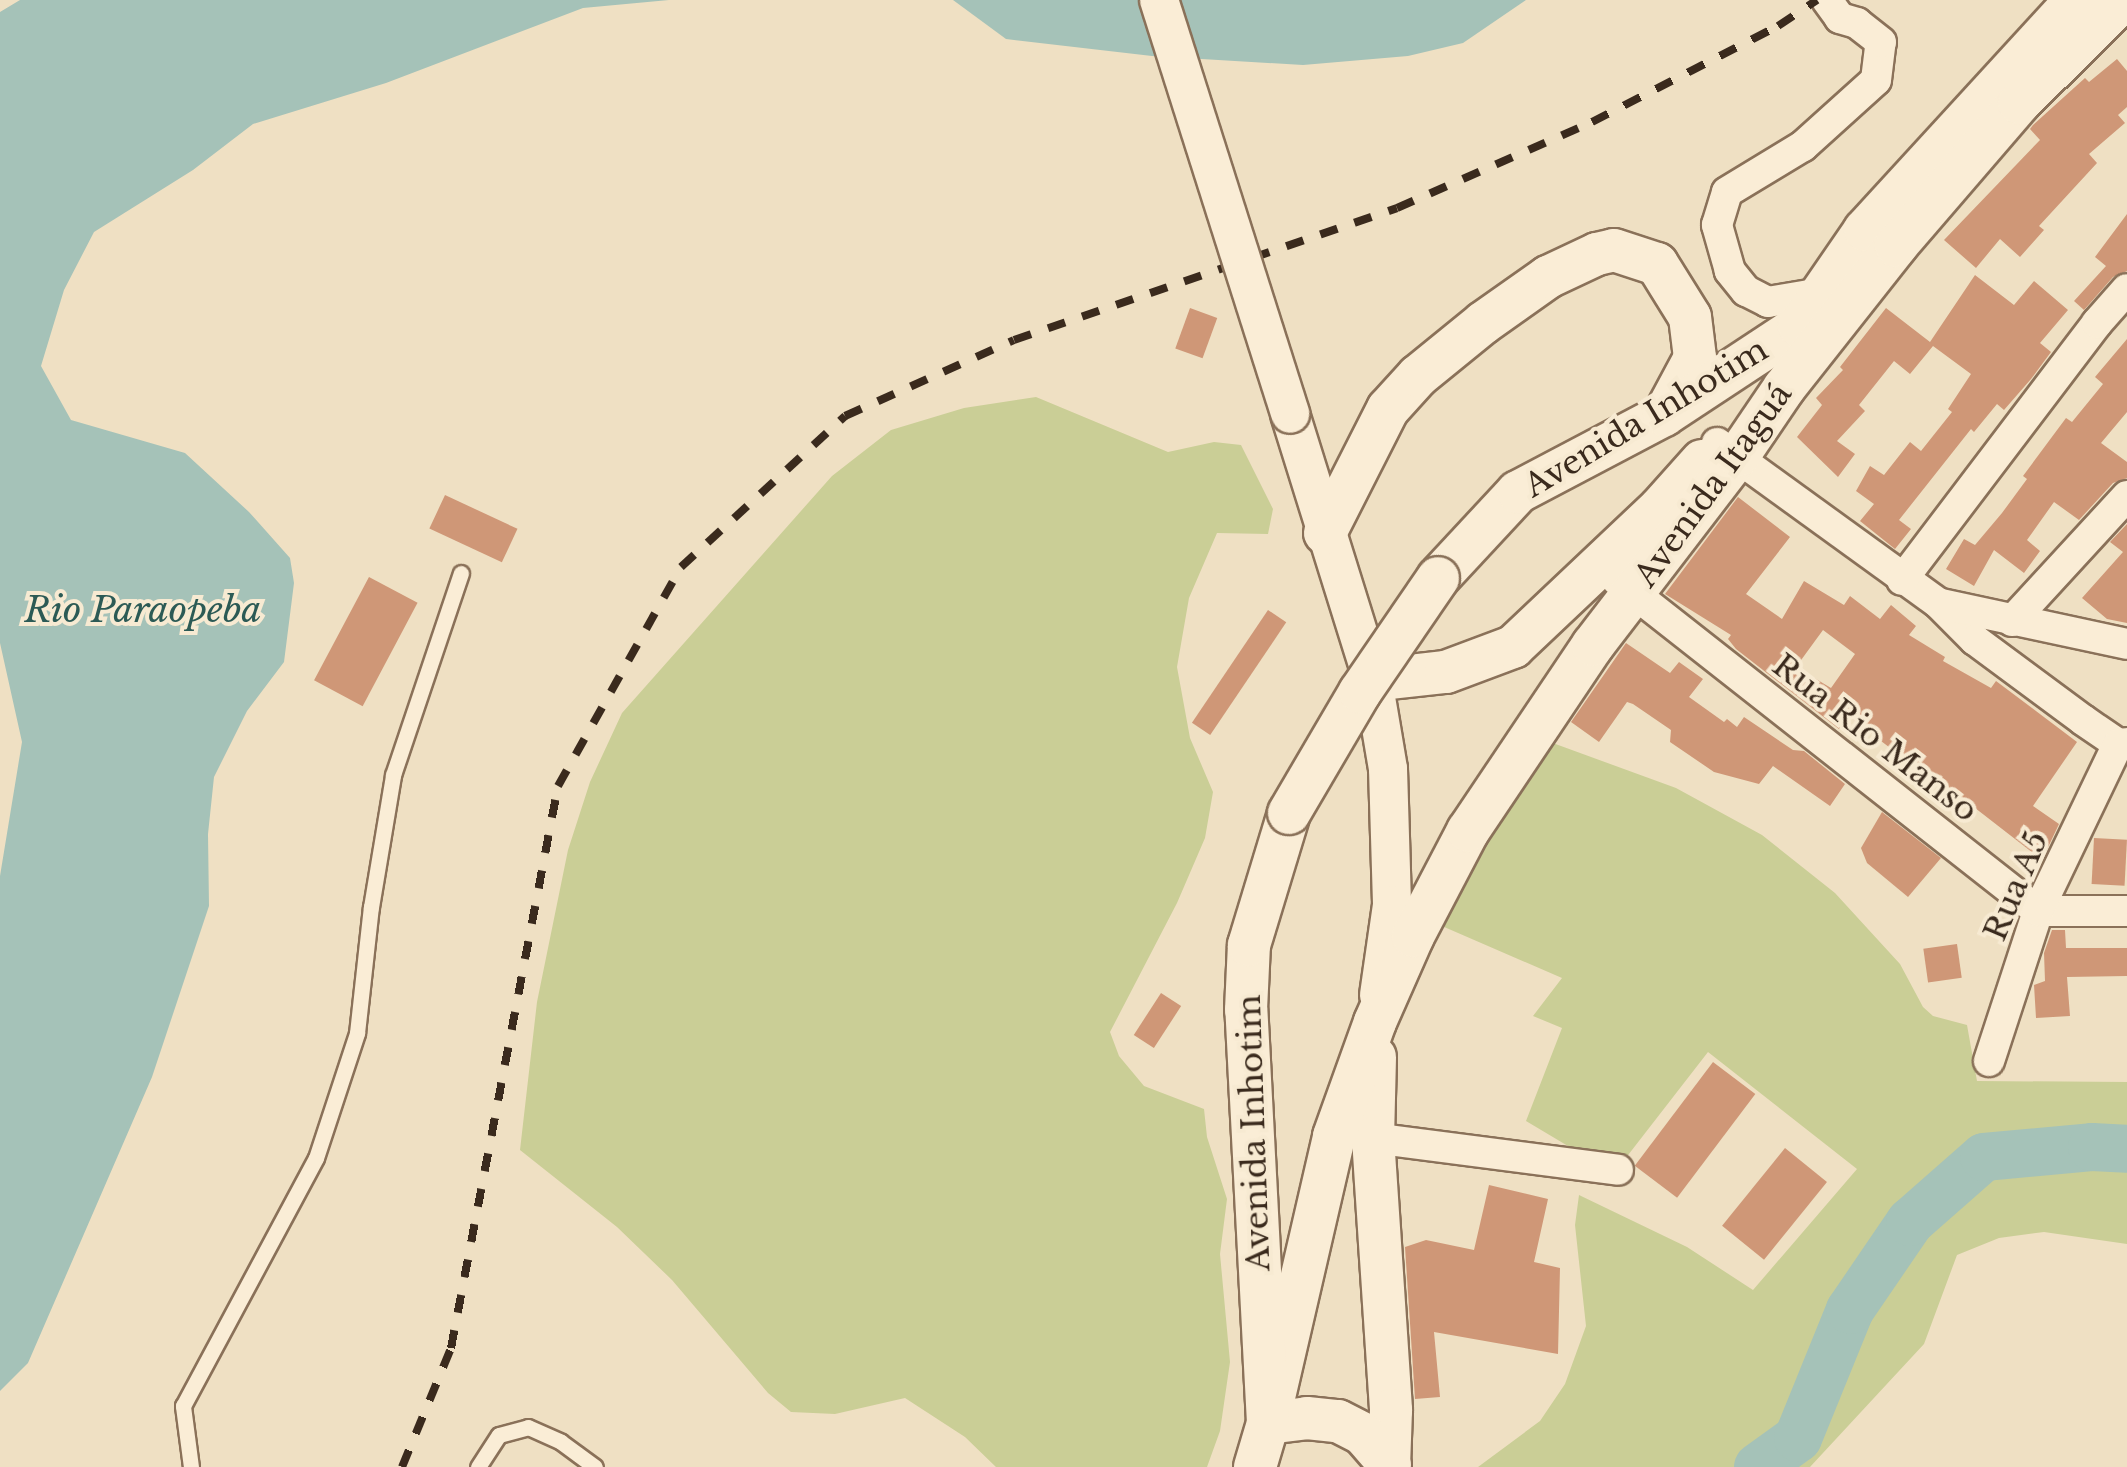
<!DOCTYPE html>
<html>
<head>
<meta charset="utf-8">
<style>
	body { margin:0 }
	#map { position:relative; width:2127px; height:1467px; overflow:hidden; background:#efe0c3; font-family:"Libre Baskerville",serif }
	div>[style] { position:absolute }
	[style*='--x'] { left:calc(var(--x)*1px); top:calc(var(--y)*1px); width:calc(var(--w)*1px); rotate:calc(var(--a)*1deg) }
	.green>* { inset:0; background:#cace96 }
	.water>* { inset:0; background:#a5c2b8 }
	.river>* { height:48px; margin:-24px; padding:0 24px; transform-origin:24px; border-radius:24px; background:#a5c2b8 }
	.building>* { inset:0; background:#cf9777; transform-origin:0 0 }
	.roads { filter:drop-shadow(2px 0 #8a7159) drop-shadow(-2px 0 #8a7159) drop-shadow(0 2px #8a7159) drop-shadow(0 -2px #8a7159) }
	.service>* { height:15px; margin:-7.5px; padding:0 7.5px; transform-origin:7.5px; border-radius:7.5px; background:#faedd6 }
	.minor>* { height:30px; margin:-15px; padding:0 15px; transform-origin:15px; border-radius:15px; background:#faedd6 }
	.tertiary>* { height:38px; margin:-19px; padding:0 19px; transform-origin:19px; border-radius:19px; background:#faedd6 }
	.secondary>* { height:42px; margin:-21px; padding:0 21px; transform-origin:21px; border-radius:21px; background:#faedd6 }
	.rail>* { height:8px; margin-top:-4px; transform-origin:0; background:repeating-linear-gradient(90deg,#3a2a1d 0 18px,transparent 0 36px) }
	.bridges { filter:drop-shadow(2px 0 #8a7159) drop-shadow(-2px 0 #8a7159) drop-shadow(0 2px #8a7159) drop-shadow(0 -2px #8a7159) }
	.tertiary-bridge>* { height:38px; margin:-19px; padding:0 19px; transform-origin:19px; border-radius:19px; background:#faedd6 }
	.secondary-bridge>* { height:42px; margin:-21px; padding:0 21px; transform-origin:21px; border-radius:21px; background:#faedd6 }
	span { translate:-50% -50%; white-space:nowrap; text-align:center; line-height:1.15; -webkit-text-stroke:8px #f7ead2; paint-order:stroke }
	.street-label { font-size:32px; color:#3a2a1d }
	.water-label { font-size:35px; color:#2c5a55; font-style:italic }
</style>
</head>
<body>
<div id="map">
	<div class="green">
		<div style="clip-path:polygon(1036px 397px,1168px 452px,1214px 442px,1241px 445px,1273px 509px,1268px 534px,1217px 533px,1189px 598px,1177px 667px,1190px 738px,1213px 792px,1205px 838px,1177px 903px,1110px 1032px,1119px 1056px,1144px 1086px,1204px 1109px,1207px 1137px,1227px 1199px,1220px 1254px,1230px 1362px,1220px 1431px,1207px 1467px,996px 1467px,965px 1437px,905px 1398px,835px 1414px,791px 1412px,768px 1393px,672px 1280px,617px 1227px,520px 1150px,537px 1002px,568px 850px,590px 782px,622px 713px,832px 476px,891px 430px,964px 408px)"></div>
		<div style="clip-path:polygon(1550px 742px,1676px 788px,1762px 835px,1835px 893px,1900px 964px,1923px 1007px,1933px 1016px,1967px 1025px,1977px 1081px,2127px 1082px,2127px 1244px,2044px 1232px,1999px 1238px,1957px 1255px,1924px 1344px,1810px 1467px,1478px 1467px,1540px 1421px,1565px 1384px,1586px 1326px,1575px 1225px,1579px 1195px,1687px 1247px,1753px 1290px,1857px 1169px,1708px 1052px,1625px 1159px,1573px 1149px,1526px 1121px,1562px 1028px,1533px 1016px,1562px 978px,1435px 923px)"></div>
	</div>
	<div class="water">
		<div style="clip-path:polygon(20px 0,669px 0,583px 8px,386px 83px,253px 124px,193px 170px,94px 232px,64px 290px,41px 366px,71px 420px,185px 453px,249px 512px,290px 558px,294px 583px,284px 662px,247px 711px,214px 777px,208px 834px,209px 906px,152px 1077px,28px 1363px,0 1391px,0 876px,22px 742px,0 643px,0 12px)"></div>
		<div style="clip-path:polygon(953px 0,1526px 0,1463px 43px,1408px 56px,1303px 65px,1152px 56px,1006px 39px)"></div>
	</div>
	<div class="river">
		<div style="--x:1758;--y:1467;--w:49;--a:-35.9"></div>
		<div style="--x:1798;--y:1438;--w:138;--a:-67.9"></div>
		<div style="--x:1850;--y:1310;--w:107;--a:-55.7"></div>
		<div style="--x:1910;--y:1222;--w:98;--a:-41.3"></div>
		<div style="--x:1984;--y:1157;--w:108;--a:-5.3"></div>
		<div style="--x:2092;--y:1147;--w:35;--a:3"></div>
	</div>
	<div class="building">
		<div style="clip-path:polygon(2117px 59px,2127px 71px,2127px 107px,2118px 115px,2125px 123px,2089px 154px,2097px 163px,2039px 226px,2044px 230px,2020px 257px,2000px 239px,1976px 268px,1944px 240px,2040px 140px,2030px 129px,2033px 125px,2085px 78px,2089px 82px)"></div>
		<div style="clip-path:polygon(2127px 214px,2127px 271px,2113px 277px,2084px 310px,2074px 301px,2106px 266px,2095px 257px)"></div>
		<div style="clip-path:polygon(1975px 275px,2014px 305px,2034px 281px,2068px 310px,2040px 343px,2051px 352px,2031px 379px,2004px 410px,1997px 404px,1974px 432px,1971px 429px,1899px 520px,1911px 529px,1895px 549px,1860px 521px,1874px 504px,1856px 491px,1870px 466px,1884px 475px,1910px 442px,1921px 451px,1952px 412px,1948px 409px,1971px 374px,1933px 346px,1910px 374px,1894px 361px,1859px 405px,1865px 411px,1837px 441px,1855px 454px,1838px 477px,1797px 437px,1822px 405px,1816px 398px,1843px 370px,1840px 367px,1886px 308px,1930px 342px)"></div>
		<div style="left:1190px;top:308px;width:29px;height:43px;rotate:20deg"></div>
		<div style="clip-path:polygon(2127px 339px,2127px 412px,2101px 443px,2127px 462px,2127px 478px,2113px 483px,2079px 520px,2054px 502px,2027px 540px,2040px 551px,2024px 573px,1994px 550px,1974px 586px,1946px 569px,1964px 539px,1975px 545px,2002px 513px,2027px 479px,2023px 476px,2066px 418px,2072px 422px,2103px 384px,2095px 377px)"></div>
		<div style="left:445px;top:495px;width:80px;height:37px;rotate:25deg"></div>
		<div style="clip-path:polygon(evenodd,1738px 497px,1790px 537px,1746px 594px,1782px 619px,1804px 581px,1844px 605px,1850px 596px,1880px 619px,1891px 605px,1916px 626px,1909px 635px,1945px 657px,1943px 661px,1991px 688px,1996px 681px,2077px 742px,2033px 806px,2059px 824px,2042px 860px,1921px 766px,1918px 769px,1848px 716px,1839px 729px,1736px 649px,1728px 639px,1731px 635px,1665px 594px,1738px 497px,1823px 630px,1855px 654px,1831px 688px,1796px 667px,1823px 630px)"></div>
		<div style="clip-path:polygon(2127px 524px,2127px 623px,2107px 619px,2082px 598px,2123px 552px,2110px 542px)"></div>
		<div style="left:369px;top:577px;width:55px;height:117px;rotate:28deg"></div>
		<div style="left:1268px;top:610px;width:22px;height:136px;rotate:34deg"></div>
		<div style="clip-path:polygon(1626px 643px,1670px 673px,1679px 662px,1703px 679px,1689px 697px,1724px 722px,1727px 719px,1737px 727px,1744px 717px,1793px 750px,1804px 751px,1845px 784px,1830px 806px,1773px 766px,1759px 784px,1714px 772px,1670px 742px,1671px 730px,1633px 704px,1627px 702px,1599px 742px,1571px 722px)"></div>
		<div style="clip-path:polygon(1882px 812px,1941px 858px,1908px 897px,1867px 863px,1861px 848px)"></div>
		<div style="left:2094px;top:838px;width:33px;height:46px;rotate:3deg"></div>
		<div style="clip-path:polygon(2052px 930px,2065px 930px,2066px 948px,2127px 948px,2127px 976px,2067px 977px,2070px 1016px,2036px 1018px,2034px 985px,2045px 981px,2044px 953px)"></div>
		<div style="left:1957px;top:944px;width:34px;height:34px;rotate:82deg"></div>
		<div style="left:1161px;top:993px;width:24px;height:50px;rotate:33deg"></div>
		<div style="left:1713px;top:1062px;width:53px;height:130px;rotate:37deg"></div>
		<div style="left:1785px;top:1148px;width:54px;height:100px;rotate:39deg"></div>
		<div style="clip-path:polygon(1489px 1185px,1548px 1199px,1534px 1262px,1560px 1268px,1558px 1354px,1434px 1332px,1440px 1397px,1415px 1399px,1405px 1247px,1426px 1240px,1474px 1250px)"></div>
	</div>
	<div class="roads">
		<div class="service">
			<div style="--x:191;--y:1467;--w:62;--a:-97.5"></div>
			<div style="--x:183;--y:1406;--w:281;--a:-61.8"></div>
			<div style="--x:316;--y:1158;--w:132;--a:-71.8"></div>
			<div style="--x:357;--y:1033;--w:127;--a:-83.7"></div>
			<div style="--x:371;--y:907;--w:134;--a:-80.5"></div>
			<div style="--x:393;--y:775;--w:213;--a:-71.4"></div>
			<div style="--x:478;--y:1467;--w:38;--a:-57"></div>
			<div style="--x:499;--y:1435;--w:30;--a:-15"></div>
			<div style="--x:528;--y:1427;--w:36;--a:24"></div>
			<div style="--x:561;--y:1442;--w:42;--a:36.3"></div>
		</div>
		<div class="minor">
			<div style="--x:1821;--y:293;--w:54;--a:170.4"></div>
			<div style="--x:1768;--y:302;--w:25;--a:-153"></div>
			<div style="--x:1746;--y:291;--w:26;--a:-129"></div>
			<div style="--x:1730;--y:271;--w:48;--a:-105.8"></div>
			<div style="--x:1717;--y:225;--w:34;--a:-73"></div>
			<div style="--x:1727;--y:192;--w:89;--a:-31.2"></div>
			<div style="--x:1803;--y:146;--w:98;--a:-42.1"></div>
			<div style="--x:1876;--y:80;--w:38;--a:-83"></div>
			<div style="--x:1881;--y:42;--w:31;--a:-142"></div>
			<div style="--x:1857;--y:23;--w:18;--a:-164"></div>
			<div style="--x:1840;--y:18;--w:22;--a:-126"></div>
			<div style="--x:1717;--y:443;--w:273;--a:35.9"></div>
			<div style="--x:1938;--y:603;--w:52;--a:45"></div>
			<div style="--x:1975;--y:640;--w:134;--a:36.5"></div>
			<div style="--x:2083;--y:720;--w:42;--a:34.4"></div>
			<div style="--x:2118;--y:744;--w:9;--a:-6"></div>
			<div style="--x:1617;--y:580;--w:536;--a:38.18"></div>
			<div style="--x:2038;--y:911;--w:89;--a:0"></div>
			<div style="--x:1902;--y:580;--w:323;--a:-52.8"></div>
			<div style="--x:2097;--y:323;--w:45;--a:-48.6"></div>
			<div style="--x:1941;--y:604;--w:190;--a:12.1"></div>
			<div style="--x:2012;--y:621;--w:170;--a:-47.4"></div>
			<div style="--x:1989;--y:1061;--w:158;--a:-71.9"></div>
			<div style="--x:2038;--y:911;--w:185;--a:-64.4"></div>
			<div style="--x:1373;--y:1138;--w:247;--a:7.4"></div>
		</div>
		<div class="tertiary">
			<div style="--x:1290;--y:414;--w:279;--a:72.7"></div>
			<div style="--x:1373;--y:680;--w:90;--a:80.4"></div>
			<div style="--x:1388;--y:769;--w:136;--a:88.3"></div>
			<div style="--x:1392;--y:905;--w:91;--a:98.2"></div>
		</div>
		<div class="secondary">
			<div style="--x:1325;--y:533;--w:139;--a:-63.1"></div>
			<div style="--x:1388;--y:409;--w:45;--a:-47.7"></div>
			<div style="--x:1418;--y:376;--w:84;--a:-39.2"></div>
			<div style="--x:1483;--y:323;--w:80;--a:-35.3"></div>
			<div style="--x:1548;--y:277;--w:54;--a:-25.1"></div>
			<div style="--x:1597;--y:254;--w:17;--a:-13"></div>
			<div style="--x:1614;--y:250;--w:45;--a:18"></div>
			<div style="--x:1657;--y:264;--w:62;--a:58.1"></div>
			<div style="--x:1690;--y:317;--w:41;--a:83"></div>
			<div style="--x:1695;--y:358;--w:61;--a:118.2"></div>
			<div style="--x:1438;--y:578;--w:117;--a:-47.1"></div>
			<div style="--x:1518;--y:492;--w:165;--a:-27.8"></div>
			<div style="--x:1664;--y:415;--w:162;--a:-33.4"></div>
			<div style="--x:1799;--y:326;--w:116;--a:-55.5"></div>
			<div style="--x:1865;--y:230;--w:312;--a:-47.5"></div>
			<div style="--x:1373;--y:680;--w:73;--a:-6.3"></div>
			<div style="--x:1446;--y:672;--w:72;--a:-20.5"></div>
			<div style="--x:1513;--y:647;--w:202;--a:-43.4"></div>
			<div style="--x:1660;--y:508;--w:63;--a:-48.2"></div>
			<div style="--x:1375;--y:1057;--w:81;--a:91.4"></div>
			<div style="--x:1373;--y:1138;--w:273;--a:86.2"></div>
			<div style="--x:1391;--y:1410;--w:57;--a:92"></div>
			<div style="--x:1268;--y:1423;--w:294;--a:-77"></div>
			<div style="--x:1334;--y:1136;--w:121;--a:-70.2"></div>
			<div style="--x:1375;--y:1022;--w:94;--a:-66.2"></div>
			<div style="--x:1413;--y:936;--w:119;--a:-62.4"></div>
			<div style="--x:1468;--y:831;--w:224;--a:-56.1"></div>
			<div style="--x:1593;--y:645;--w:238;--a:-52.5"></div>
			<div style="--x:1738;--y:456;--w:82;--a:-55.9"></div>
			<div style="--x:1784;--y:388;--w:181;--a:-51.7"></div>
			<div style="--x:1896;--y:246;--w:189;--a:-49.3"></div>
			<div style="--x:2019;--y:103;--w:146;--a:-44.7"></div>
			<div style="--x:1268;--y:1423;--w:39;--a:-7"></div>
			<div style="--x:1307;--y:1418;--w:31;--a:6"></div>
			<div style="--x:1338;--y:1421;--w:28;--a:27"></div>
			<div style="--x:1363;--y:1434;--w:41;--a:48.9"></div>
			<div style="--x:1255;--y:1467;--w:46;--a:-73.5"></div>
			<div style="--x:1268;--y:1423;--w:414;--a:-93"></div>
			<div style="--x:1246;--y:1010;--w:65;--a:-87.4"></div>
			<div style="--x:1249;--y:945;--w:138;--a:-73.1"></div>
		</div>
	</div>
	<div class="rail">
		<div style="--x:402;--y:1467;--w:129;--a:-67.6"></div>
		<div style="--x:451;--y:1348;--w:572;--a:-79.22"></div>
		<div style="--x:558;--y:786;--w:251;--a:-60.7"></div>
		<div style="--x:681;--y:567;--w:223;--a:-42.6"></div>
		<div style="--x:845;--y:416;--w:185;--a:-24.2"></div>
		<div style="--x:1014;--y:340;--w:405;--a:-19"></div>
		<div style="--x:1397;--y:208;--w:213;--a:-23.8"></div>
		<div style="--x:1592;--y:122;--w:209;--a:-27.3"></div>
		<div style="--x:1778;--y:26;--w:47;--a:-33.7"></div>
	</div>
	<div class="bridges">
		<div class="tertiary-bridge">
			<div style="--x:1159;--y:0;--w:434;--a:72.4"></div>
		</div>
		<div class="secondary-bridge">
			<div style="--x:1289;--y:813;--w:140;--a:-59.6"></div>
			<div style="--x:1360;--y:692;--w:138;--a:-55.6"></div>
		</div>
	</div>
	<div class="street-label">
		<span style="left:1646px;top:418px;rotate:-31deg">Avenida Inhotim</span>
		<span style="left:1713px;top:485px;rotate:-54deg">Avenida Itaguá</span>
		<span style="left:1875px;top:738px;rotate:38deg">Rua Rio Manso</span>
		<span style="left:2016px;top:886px;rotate:-67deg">Rua A5</span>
		<span style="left:1254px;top:1133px;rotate:-92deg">Avenida Inhotim</span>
	</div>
	<div class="water-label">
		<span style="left:143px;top:610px">Rio Paraopeba</span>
	</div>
</div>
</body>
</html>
